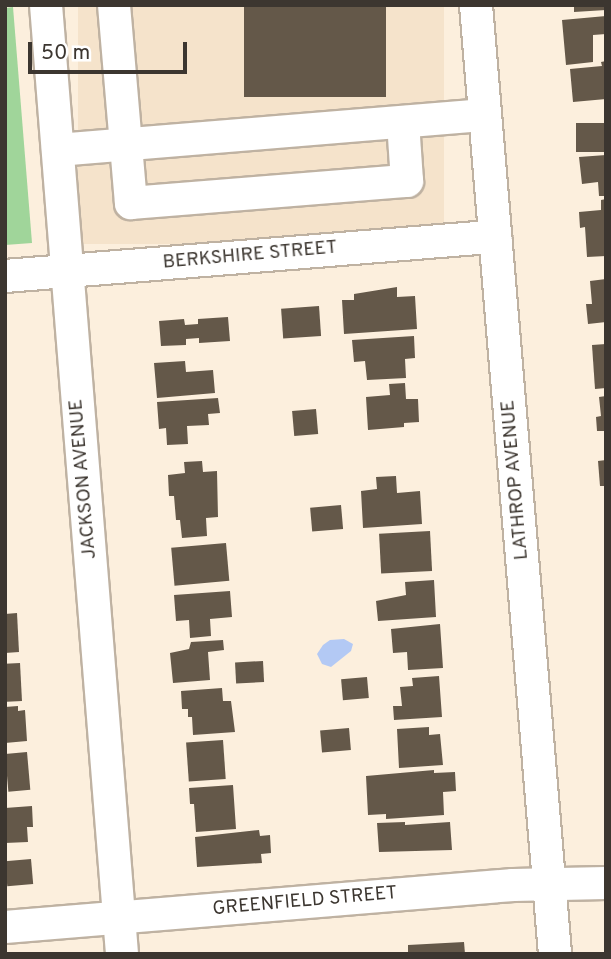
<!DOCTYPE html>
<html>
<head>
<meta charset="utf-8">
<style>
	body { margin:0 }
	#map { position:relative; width:611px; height:959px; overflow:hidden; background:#fcefdd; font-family:Overpass,sans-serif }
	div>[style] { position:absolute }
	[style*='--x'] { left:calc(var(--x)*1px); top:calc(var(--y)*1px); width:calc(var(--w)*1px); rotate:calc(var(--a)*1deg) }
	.built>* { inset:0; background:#f5e3cb; transform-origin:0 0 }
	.green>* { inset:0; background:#a0d59a }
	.water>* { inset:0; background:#b3c9f4 }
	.building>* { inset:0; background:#645849; transform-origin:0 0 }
	.roads { filter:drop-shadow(2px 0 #bfb2a2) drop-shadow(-2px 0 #bfb2a2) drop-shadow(0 2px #bfb2a2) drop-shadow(0 -2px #bfb2a2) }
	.minor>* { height:32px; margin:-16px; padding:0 16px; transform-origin:16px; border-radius:16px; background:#fff }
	span { translate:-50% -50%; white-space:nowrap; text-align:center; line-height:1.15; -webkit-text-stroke:7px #fff; paint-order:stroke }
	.street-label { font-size:19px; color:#3c3630 }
	.frame { position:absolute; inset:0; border:7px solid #3c3630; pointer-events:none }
	.scale { position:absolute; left:28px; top:42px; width:159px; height:32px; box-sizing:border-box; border:4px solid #3c3630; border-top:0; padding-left:9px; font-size:21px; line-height:24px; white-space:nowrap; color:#3c3630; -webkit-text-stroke:5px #fff; paint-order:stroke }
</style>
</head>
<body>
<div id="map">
	<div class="built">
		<div style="left:78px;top:5px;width:366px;height:239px"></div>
	</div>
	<div class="green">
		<div style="clip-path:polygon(13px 7px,32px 243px,5px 245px,5px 8px)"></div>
	</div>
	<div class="water">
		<div style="clip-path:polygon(344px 639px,353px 644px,351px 651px,331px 667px,322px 664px,317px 654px,323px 645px,330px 640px)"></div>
	</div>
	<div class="building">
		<div style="left:244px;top:5px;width:142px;height:92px"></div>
		<div style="clip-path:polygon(574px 5px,606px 5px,606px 10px,574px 12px)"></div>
		<div style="clip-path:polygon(606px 16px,606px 34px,593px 35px,593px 62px,566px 65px,562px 20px)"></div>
		<div style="clip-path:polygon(606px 61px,606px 99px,573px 102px,570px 69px,602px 66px,601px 62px)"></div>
		<div style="left:606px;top:123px;width:29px;height:30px;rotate:90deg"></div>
		<div style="clip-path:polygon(606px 155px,606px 196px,599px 196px,598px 182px,582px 184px,579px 157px)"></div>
		<div style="clip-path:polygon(606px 199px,606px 256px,587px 257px,585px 227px,580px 228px,579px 212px,601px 210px,601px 200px)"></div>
		<div style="clip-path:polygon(606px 279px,606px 322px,588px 324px,586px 304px,592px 304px,590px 281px)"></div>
		<div style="clip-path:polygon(397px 287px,397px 297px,415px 296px,417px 329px,344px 334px,342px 300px,354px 300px,354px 294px)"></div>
		<div style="left:319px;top:306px;width:30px;height:38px;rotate:86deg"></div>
		<div style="clip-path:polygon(228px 317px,230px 341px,199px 343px,199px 338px,186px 339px,186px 345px,161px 346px,159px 321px,184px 319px,185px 325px,198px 324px,198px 319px)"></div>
		<div style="clip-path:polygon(414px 336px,415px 358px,405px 359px,406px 378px,367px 380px,365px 361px,354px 362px,352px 340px)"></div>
		<div style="clip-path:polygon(606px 344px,606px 388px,595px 389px,592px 345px)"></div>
		<div style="clip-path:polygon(185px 361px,186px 372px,213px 370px,215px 393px,157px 398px,154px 363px)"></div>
		<div style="clip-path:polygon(405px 383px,406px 399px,418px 399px,419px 422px,404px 423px,404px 427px,368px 430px,366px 397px,390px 395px,389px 384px)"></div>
		<div style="clip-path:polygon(606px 396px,606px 431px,597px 431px,596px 417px,601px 416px,599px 397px)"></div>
		<div style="clip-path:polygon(218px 398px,220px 413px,208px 414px,209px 425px,187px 426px,188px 444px,167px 445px,166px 428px,159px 429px,157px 402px)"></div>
		<div style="left:316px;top:409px;width:25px;height:24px;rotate:85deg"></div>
		<div style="clip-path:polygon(606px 460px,606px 486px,600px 486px,598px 461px)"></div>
		<div style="clip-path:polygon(202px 461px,203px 472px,217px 471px,218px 517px,206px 518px,207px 536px,182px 538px,180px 520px,176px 520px,174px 496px,169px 496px,168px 475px,185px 473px,184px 462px)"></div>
		<div style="clip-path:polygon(396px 476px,397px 493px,420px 491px,422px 524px,363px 528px,361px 491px,377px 489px,376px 477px)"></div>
		<div style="left:341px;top:505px;width:24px;height:31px;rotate:85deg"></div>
		<div style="left:430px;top:531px;width:40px;height:51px;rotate:87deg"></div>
		<div style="left:226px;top:543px;width:38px;height:55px;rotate:85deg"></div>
		<div style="clip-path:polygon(434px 580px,436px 617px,378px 621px,376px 601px,406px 595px,405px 582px)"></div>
		<div style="clip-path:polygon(230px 591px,232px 617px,210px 619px,211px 636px,190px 638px,189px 620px,176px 621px,174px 595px)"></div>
		<div style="clip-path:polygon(17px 613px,19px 652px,5px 653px,5px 614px)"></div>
		<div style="clip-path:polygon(440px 624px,443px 668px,408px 670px,407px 652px,393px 653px,391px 629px)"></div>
		<div style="clip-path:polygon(223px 640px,224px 650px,208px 652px,210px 680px,173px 683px,170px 653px,189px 649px,191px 642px)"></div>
		<div style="left:263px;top:661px;width:21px;height:28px;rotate:87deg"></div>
		<div style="left:20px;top:663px;width:38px;height:15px;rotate:87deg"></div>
		<div style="clip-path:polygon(439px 676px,442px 717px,394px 720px,393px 706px,402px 706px,400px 687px,413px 686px,412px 678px)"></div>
		<div style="left:367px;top:677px;width:21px;height:26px;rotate:85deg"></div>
		<div style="clip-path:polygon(222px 688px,223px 701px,231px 701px,235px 732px,193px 735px,192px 717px,188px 717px,188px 709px,182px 709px,181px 691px)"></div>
		<div style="clip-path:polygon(18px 706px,18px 711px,25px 710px,27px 741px,5px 743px,5px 707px)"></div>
		<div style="clip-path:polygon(429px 727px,429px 735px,440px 734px,443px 765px,399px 768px,397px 729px)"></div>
		<div style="left:349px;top:728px;width:22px;height:29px;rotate:85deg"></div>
		<div style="left:223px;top:740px;width:39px;height:37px;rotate:86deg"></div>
		<div style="left:27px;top:752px;width:38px;height:22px;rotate:85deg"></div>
		<div style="clip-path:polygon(434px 770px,434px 773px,455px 772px,456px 791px,443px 792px,444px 815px,386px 819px,386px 814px,368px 815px,366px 776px)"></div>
		<div style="clip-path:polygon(233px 785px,236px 829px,196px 832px,194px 804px,190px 804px,189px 788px)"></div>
		<div style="clip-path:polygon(32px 806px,33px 827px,27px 827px,28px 842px,5px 843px,5px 808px)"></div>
		<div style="clip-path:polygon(405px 822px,405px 825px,450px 822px,452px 850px,379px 852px,377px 823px)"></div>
		<div style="clip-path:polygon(259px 830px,260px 836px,270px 835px,271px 853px,261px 854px,262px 863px,197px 867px,195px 837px)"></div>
		<div style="left:31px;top:859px;width:25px;height:26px;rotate:85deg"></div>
		<div style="clip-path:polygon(464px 942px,465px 954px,408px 954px,408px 945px)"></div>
	</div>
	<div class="roads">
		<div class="minor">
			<div style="--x:46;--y:5;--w:952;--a:85.42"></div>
			<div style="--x:114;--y:5;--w:199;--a:85.1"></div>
			<div style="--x:131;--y:203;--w:277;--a:-4.6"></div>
			<div style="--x:407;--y:181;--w:59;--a:-93.9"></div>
			<div style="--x:476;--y:5;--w:952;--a:85.24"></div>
			<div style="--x:58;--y:150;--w:428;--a:-4.7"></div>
			<div style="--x:5;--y:276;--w:492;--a:-4.6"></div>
			<div style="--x:5;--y:927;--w:510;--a:-4.73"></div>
			<div style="--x:513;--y:885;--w:93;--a:-1.2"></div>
		</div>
	</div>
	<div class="street-label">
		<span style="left:250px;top:256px;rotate:-5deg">BERKSHIRE STREET</span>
		<span style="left:84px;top:479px;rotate:-95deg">JACKSON AVENUE</span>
		<span style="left:516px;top:480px;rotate:-95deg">LATHROP AVENUE</span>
		<span style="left:305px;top:902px;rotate:-5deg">GREENFIELD STREET</span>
	</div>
	<div class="frame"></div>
	<div class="scale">50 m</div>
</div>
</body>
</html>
